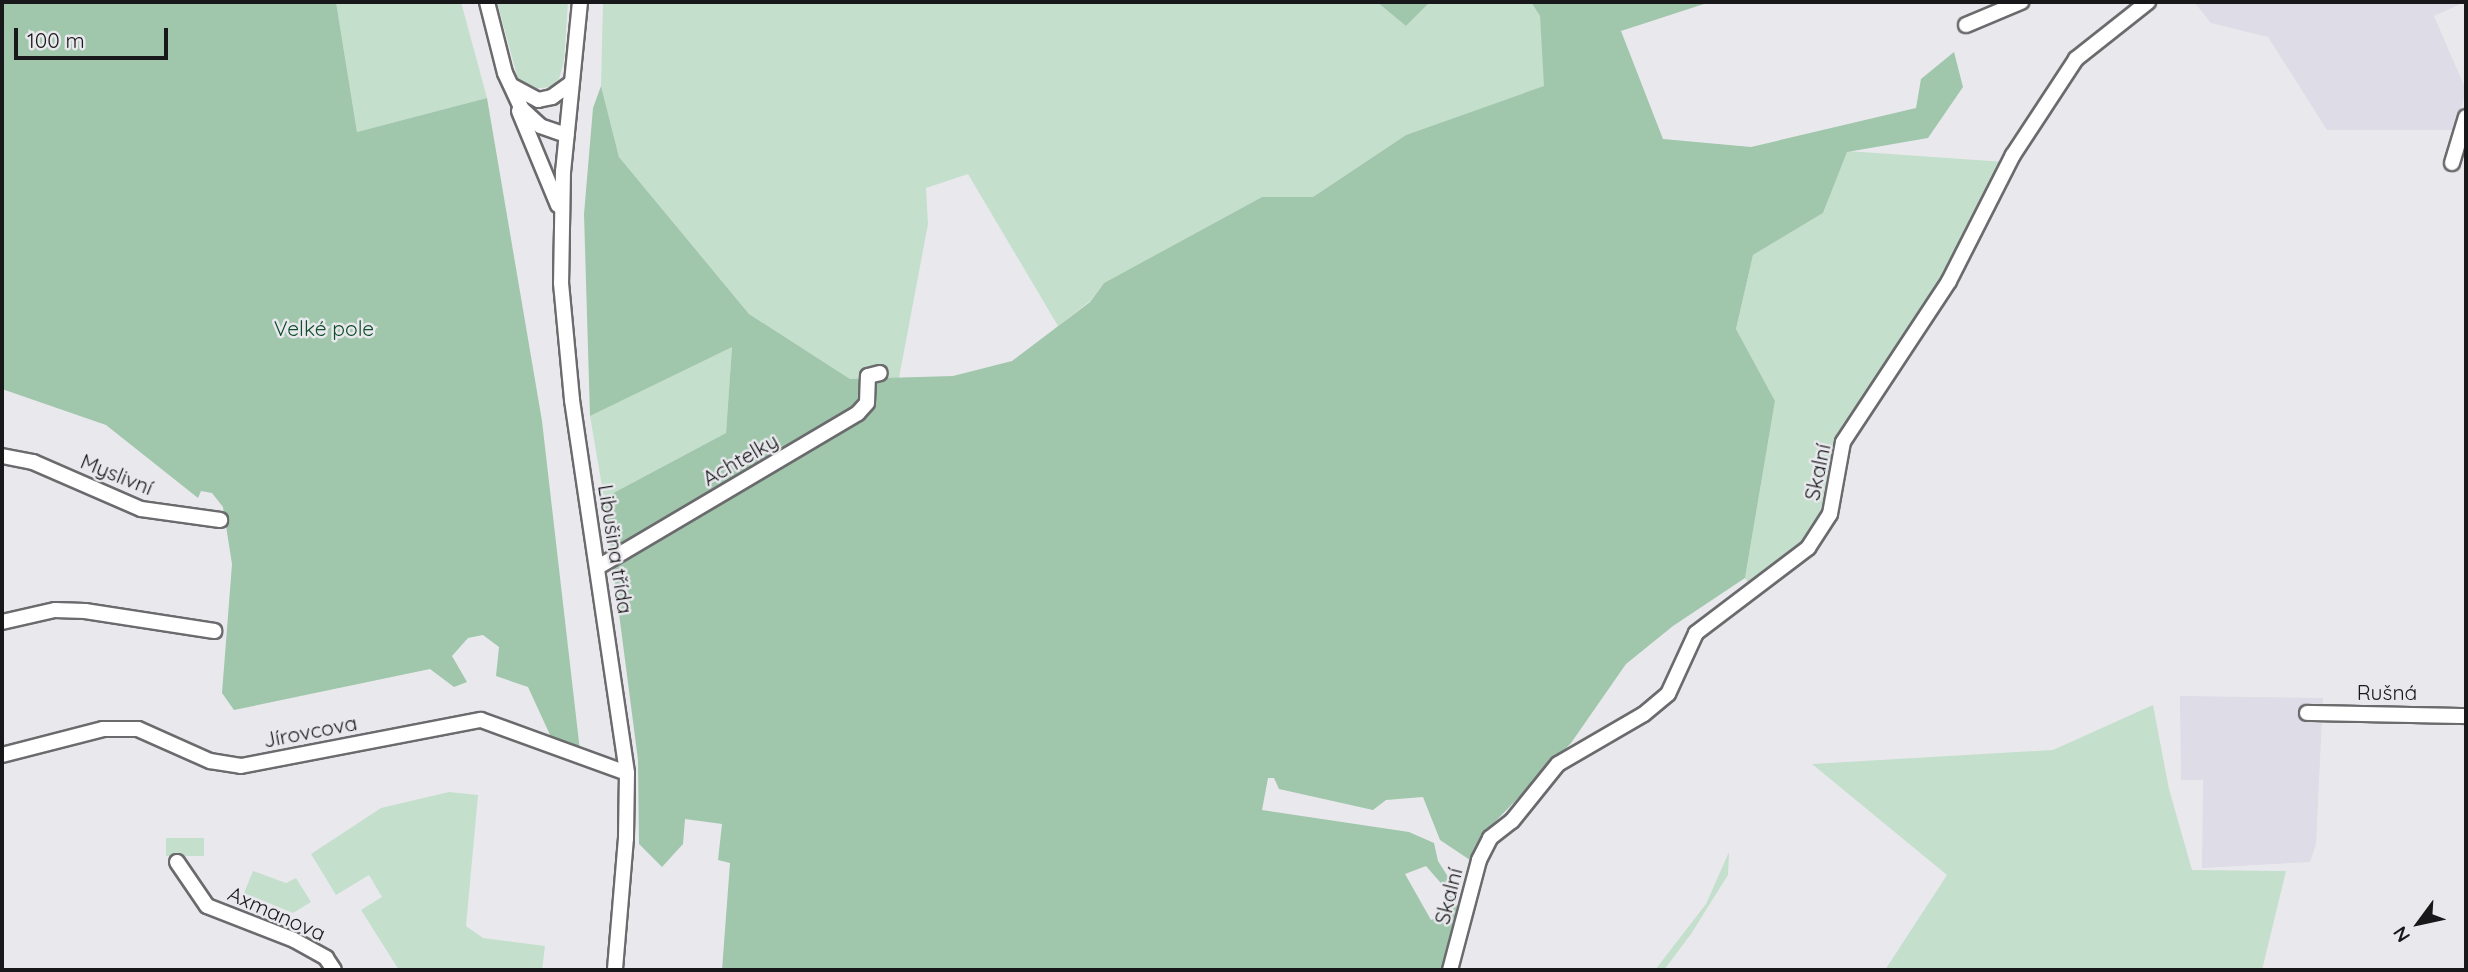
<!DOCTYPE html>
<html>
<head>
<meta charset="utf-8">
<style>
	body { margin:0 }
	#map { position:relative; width:2468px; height:972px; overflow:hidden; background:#e9e9ed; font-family:Quicksand,sans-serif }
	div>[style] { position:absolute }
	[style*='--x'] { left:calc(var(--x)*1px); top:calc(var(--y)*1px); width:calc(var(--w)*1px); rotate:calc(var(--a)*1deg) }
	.built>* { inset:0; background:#dddce7 }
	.green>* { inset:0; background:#c4dfcc; transform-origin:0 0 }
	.forest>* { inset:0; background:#a0c6ac }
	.stream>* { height:3.5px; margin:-1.75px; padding:0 1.75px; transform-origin:1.75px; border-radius:1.75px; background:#a0c6ac }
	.roads { filter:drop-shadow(2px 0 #6b6b6e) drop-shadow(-2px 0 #6b6b6e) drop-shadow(0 2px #6b6b6e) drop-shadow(0 -2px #6b6b6e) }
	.minor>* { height:14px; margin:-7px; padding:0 7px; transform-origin:7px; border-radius:7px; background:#fff }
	span { translate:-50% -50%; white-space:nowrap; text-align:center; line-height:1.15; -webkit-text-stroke:5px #e9e9ed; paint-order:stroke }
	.park-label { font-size:21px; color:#0f4e2d }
	.street-label { font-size:21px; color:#181719 }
	.frame { position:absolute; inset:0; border:4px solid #181719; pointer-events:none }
	.north { position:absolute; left:2384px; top:888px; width:70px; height:70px; -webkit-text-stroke:5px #e9e9ed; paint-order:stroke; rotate:237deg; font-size:19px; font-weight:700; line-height:28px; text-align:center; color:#181719 }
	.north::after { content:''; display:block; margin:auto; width:24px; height:32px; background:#181719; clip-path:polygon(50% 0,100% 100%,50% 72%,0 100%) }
	.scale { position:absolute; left:14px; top:28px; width:154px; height:32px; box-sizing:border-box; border:4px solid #181719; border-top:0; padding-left:9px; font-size:21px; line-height:24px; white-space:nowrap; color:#181719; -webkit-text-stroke:5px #e9e9ed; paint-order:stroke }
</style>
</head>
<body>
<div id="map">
	<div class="built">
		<div style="clip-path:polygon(2194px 2px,2465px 2px,2434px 16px,2466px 90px,2455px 130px,2327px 130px,2268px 37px,2211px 23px)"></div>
		<div style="clip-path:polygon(2180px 696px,2323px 698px,2316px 844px,2310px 862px,2202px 868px,2203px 780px,2181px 780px)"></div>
	</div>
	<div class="green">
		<div style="clip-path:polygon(336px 2px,461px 2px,487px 98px,357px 132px)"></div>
		<div style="clip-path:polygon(497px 2px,568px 2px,564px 61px,559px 79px,551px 87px,530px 89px,518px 79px)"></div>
		<div style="clip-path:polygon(603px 2px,1377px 2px,1406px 26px,1430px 2px,1531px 2px,1540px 16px,1545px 86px,1406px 135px,1313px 197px,1262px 197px,1104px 283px,1090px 301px,1058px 326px,968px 174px,926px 188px,928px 224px,899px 378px,850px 379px,749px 314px,619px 157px,601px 86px)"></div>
		<div style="clip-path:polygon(1847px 151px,2005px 162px,1947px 275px,1857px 413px,1843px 424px,1835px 444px,1825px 518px,1813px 539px,1752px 587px,1745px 578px,1775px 401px,1736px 329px,1753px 255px,1823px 213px)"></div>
		<div style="clip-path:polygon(732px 346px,726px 433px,604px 498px,590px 416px)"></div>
		<div style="clip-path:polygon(2153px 705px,2169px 789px,2192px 870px,2286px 871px,2262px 970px,1885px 970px,1947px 875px,1812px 764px,2053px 750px)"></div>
		<div style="clip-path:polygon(449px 792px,478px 795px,466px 926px,483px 938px,545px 946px,542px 970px,399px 970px,361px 910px,382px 897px,369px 875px,336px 895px,311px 854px,381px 808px)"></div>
		<div style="left:204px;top:838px;width:18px;height:38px;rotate:90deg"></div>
		<div style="clip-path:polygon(1729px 852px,1728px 875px,1691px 934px,1664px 970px,1655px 970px,1706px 904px)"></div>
		<div style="clip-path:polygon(253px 871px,286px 883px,296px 878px,311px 902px,293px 913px,244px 893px)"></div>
	</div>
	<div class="forest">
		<div style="clip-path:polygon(2px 2px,336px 2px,357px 132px,487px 98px,542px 421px,580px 751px,551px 737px,528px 687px,496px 676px,499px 647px,483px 635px,468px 638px,452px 656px,467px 682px,454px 687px,430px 669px,234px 710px,222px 693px,232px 564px,223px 507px,212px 493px,201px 491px,198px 498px,106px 425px,2px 389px)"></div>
		<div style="clip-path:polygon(1377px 2px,1430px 2px,1406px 26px)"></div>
		<div style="clip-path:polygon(1531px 2px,1710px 2px,1621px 31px,1663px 139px,1751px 147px,1916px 108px,1921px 79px,1954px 52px,1963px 87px,1928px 138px,1847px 152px,1823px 213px,1753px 255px,1736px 329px,1775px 401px,1745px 578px,1673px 626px,1626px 664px,1571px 743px,1488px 829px,1473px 862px,1440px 840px,1423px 797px,1386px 800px,1373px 810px,1279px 789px,1274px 778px,1268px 778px,1262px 810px,1409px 832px,1434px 843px,1438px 861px,1454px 886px,1446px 889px,1426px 866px,1405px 874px,1431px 920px,1441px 916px,1446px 895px,1454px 897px,1456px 905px,1462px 908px,1446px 970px,722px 970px,730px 863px,718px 860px,722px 824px,685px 819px,683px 844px,662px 867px,639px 844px,638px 760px,604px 498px,726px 433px,732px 347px,590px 416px,584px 214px,593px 108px,601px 86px,619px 157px,749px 314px,850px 379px,953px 376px,1012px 361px,1090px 302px,1104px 283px,1262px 197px,1313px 197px,1406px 135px,1544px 86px,1540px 16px)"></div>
	</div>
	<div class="stream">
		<div style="--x:683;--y:744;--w:138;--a:-0.8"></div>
	</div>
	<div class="roads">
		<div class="minor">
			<div style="--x:487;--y:2;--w:73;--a:75.8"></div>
			<div style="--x:505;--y:73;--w:38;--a:65"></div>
			<div style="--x:521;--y:108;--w:26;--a:43"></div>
			<div style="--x:540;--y:126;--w:28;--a:19"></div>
			<div style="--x:580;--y:2;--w:170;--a:95.7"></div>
			<div style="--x:563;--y:171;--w:112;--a:91"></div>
			<div style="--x:561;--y:283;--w:118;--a:84.6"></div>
			<div style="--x:572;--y:400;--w:377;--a:81.6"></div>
			<div style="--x:627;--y:773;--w:65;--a:90.9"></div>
			<div style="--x:626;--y:838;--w:132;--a:94.8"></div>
			<div style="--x:1966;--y:25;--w:60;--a:-22.7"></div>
			<div style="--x:512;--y:86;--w:30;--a:28"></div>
			<div style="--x:538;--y:100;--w:14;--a:-12"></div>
			<div style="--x:552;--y:97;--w:24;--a:-36"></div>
			<div style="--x:519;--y:111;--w:102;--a:67.5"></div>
			<div style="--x:2452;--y:163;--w:48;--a:-73.1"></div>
			<div style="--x:2;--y:456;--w:32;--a:11"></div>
			<div style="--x:33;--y:462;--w:118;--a:23.5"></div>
			<div style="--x:141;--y:509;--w:80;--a:7.9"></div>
			<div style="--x:598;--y:567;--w:302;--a:-30.6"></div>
			<div style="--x:858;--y:413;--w:13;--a:-48"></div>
			<div style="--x:867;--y:403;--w:27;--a:-88"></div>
			<div style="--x:868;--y:376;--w:12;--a:-14"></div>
			<div style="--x:2;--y:622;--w:54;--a:-12.8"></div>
			<div style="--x:55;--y:610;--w:30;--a:2"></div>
			<div style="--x:85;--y:611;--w:131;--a:8.8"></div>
			<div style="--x:2307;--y:713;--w:159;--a:1.1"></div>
			<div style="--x:2;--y:755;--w:104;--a:-14.4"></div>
			<div style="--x:103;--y:729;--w:35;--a:0"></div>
			<div style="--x:138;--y:729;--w:79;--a:24"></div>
			<div style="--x:210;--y:761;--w:31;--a:9"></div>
			<div style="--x:241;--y:766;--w:244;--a:-10.9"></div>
			<div style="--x:481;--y:720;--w:155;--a:20"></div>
			<div style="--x:177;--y:862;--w:53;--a:55.7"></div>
			<div style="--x:207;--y:906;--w:93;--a:21.3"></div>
			<div style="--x:294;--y:940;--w:37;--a:29"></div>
			<div style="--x:326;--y:958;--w:14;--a:56"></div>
			<div style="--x:1450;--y:970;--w:114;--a:-75.2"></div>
			<div style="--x:1479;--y:860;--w:25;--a:-63"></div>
			<div style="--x:1490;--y:838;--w:28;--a:-38"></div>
			<div style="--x:1512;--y:821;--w:73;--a:-51.1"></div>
			<div style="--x:1558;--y:764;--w:99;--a:-30.2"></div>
			<div style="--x:1644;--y:714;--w:31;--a:-40"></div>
			<div style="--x:1668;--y:694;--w:67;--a:-65.3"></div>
			<div style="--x:1696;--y:633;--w:141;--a:-37.2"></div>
			<div style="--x:1808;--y:548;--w:40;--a:-57.1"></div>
			<div style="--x:1830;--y:514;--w:73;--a:-79.8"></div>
			<div style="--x:1843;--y:442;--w:193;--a:-56.6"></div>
			<div style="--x:1949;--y:281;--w:141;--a:-63.1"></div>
			<div style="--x:2013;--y:155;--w:115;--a:-56.7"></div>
			<div style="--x:2076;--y:59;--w:92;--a:-38.4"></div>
		</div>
	</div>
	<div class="park-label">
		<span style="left:324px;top:328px">Velké pole</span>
	</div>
	<div class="street-label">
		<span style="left:740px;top:459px;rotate:-30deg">Achtelky</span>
		<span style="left:1817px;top:472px;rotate:-78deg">Skalní</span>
		<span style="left:117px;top:474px;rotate:22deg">Myslivní</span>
		<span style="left:616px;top:549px;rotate:81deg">Libušina třída</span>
		<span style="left:2387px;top:692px">Rušná</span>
		<span style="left:310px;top:731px;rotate:-11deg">Jírovcova</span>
		<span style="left:1448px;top:896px;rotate:-76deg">Skalní</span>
		<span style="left:277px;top:913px;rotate:24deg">Axmanova</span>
	</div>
	<div class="frame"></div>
	<div class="north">N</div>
	<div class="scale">100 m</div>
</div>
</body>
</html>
